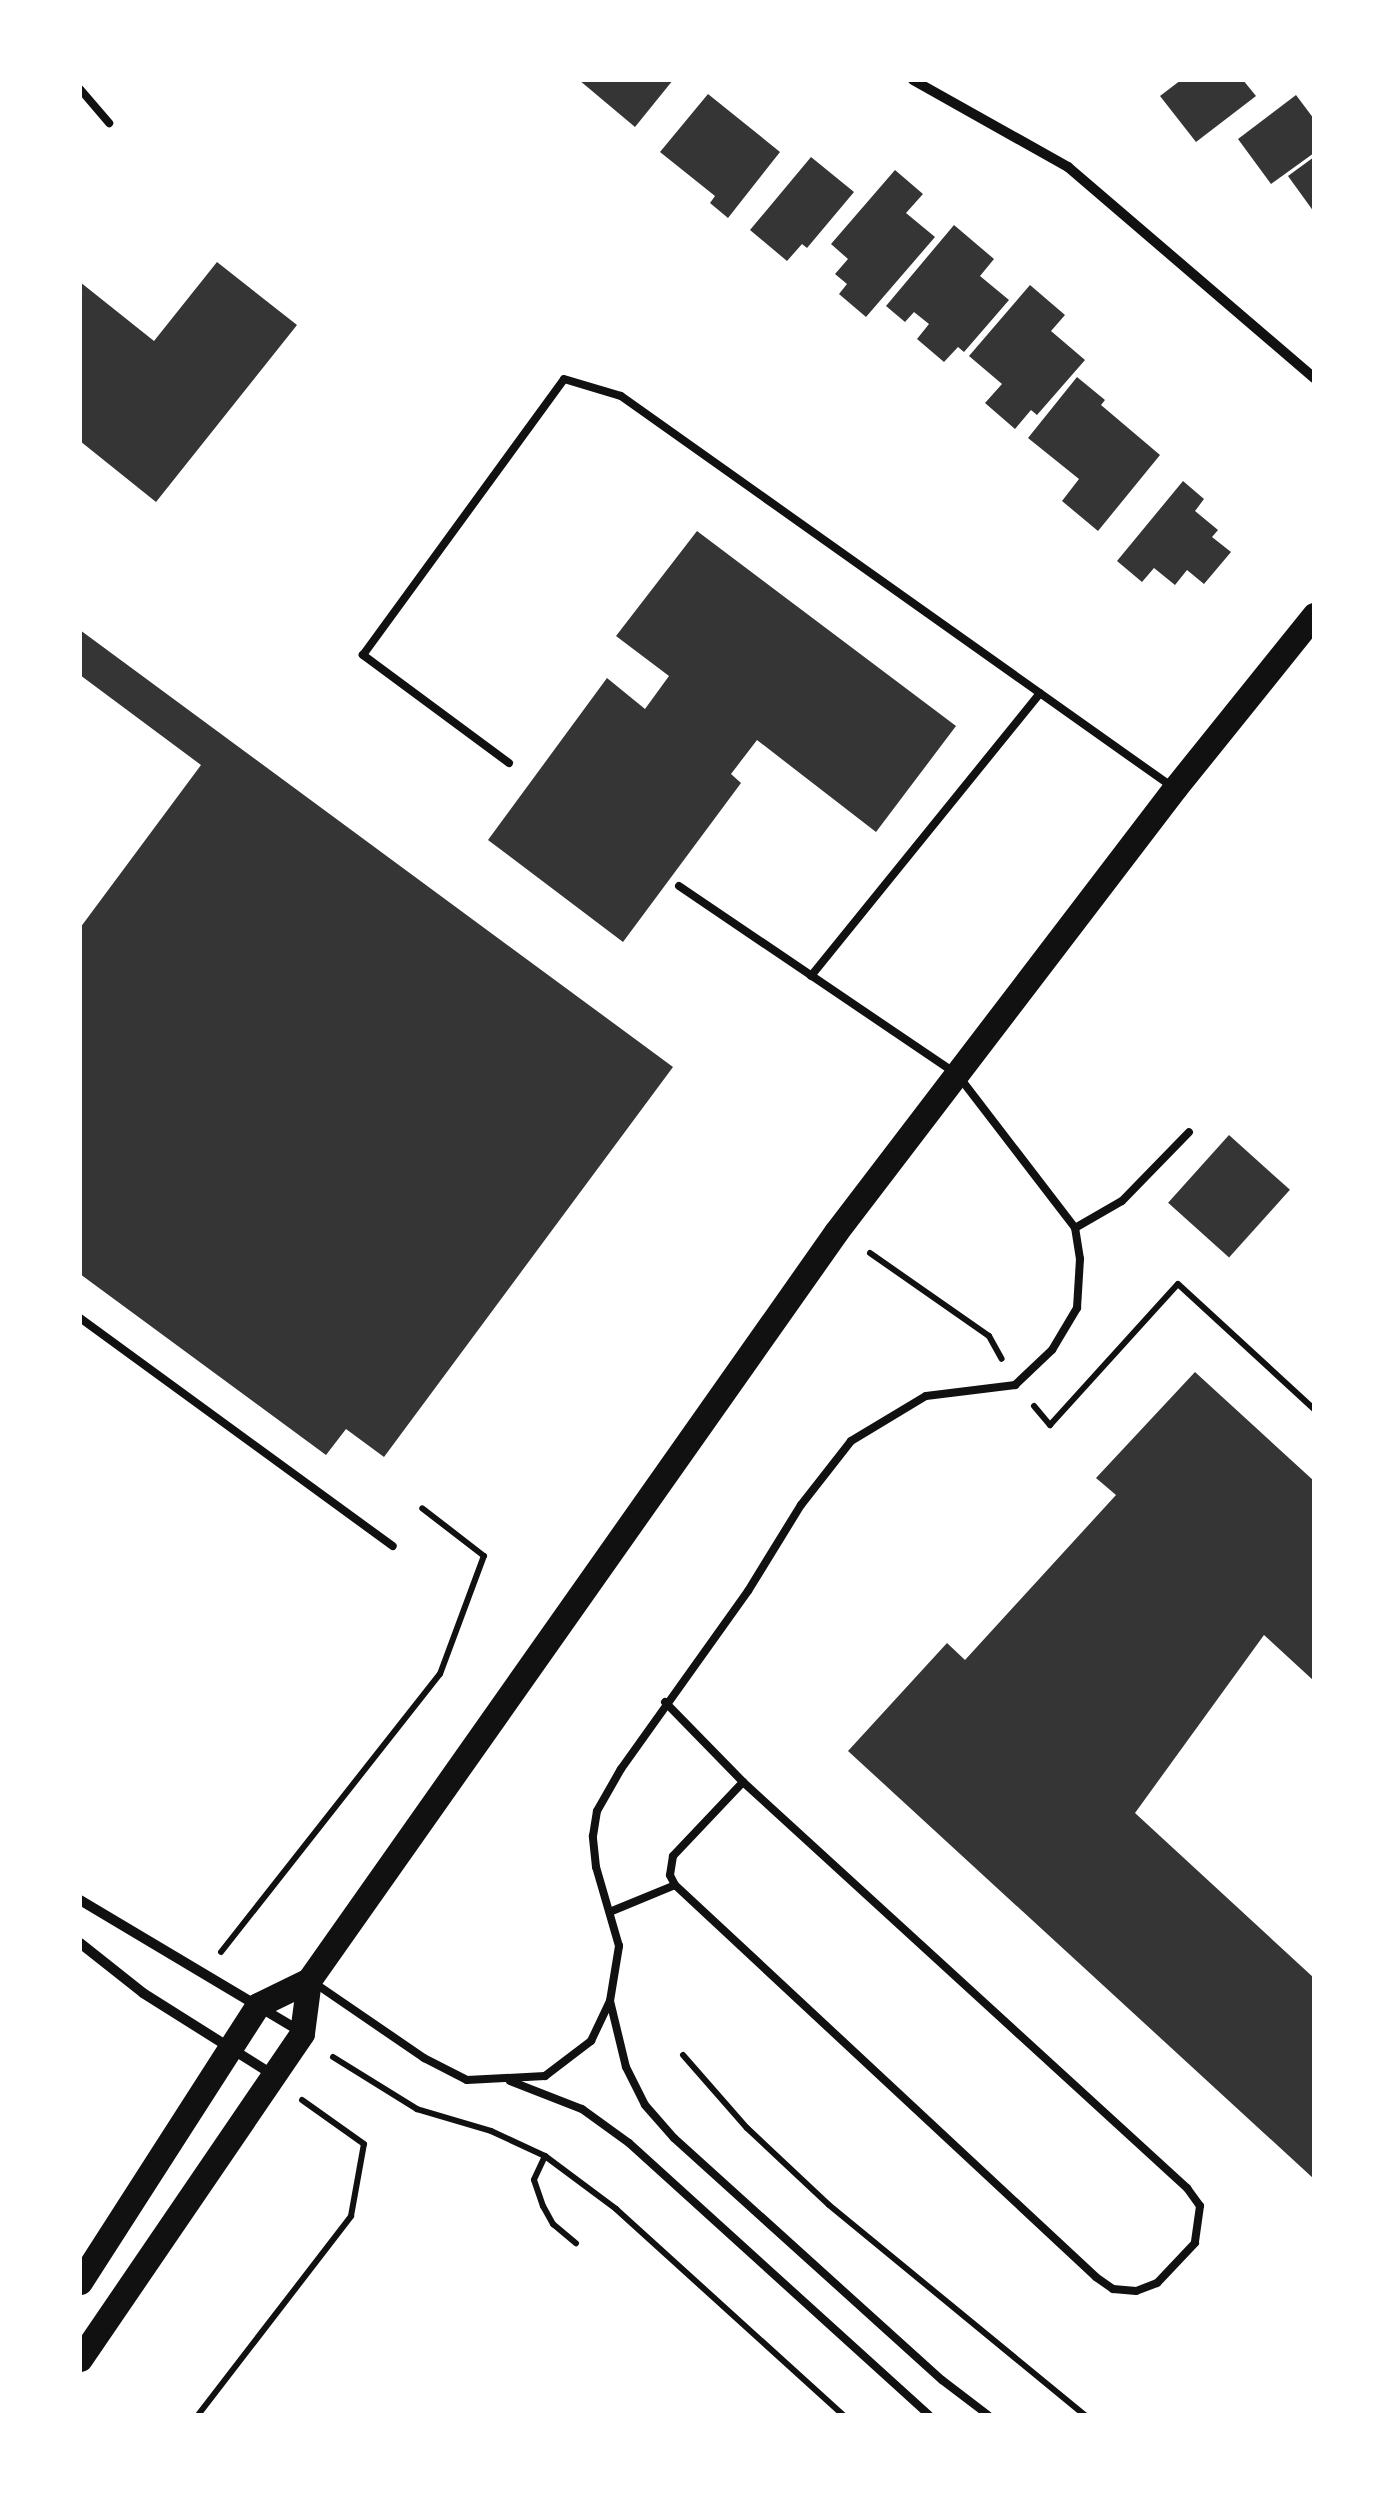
<!DOCTYPE html>
<html>
<head>
<meta charset="utf-8">
<style>
	body { margin:0 }
	#map { position:relative; width:1394px; height:2495px; overflow:hidden; background:#fff; font-family:Helvetica,sans-serif }
	div>[style] { position:absolute }
	[style*='--x'] { left:calc(var(--x)*1px); top:calc(var(--y)*1px); width:calc(var(--w)*1px); rotate:calc(var(--a)*1deg) }
	.building>* { inset:0; background:#353535; transform-origin:0 0 }
	.path>* { height:6px; margin:-3px; padding:0 3px; transform-origin:3px; border-radius:3px; background:#111 }
	.service>* { height:8px; margin:-4px; padding:0 4px; transform-origin:4px; border-radius:4px; background:#111 }
	.minor>* { height:10px; margin:-5px; padding:0 5px; transform-origin:5px; border-radius:5px; background:#111 }
	.primary>* { height:25px; margin:-12.5px; padding:0 12.5px; transform-origin:12.5px; border-radius:12.5px; background:#111 }
	span { translate:-50% -50%; white-space:nowrap; text-align:center; line-height:1.15; -webkit-text-stroke:10px #fff; paint-order:stroke }
	.frame { position:absolute; inset:0; border:82px solid #fff; pointer-events:none }
</style>
</head>
<body>
<div id="map">
	<div class="building">
		<div style="clip-path:polygon(579px 80px,673px 80px,635px 127px)"></div>
		<div style="clip-path:polygon(1181px 80px,1243px 80px,1256px 96px,1196px 142px,1160px 96px)"></div>
		<div style="clip-path:polygon(708px 94px,780px 152px,728px 218px,710px 203px,715px 196px,660px 152px)"></div>
		<div style="clip-path:polygon(1296px 95px,1314px 119px,1314px 153px,1271px 184px,1238px 139px)"></div>
		<div style="clip-path:polygon(811px 157px,854px 192px,807px 248px,802px 244px,787px 261px,750px 230px)"></div>
		<div style="clip-path:polygon(1314px 157px,1314px 212px,1288px 176px)"></div>
		<div style="clip-path:polygon(895px 170px,923px 194px,906px 213px,935px 237px,866px 317px,839px 294px,847px 284px,835px 274px,848px 259px,831px 244px)"></div>
		<div style="clip-path:polygon(954px 225px,994px 259px,980px 276px,1009px 300px,964px 352px,958px 347px,944px 362px,917px 339px,929px 324px,914px 312px,905px 322px,886px 306px)"></div>
		<div style="clip-path:polygon(217px 262px,297px 325px,156px 502px,80px 441px,80px 282px,154px 341px)"></div>
		<div style="clip-path:polygon(1030px 285px,1065px 315px,1051px 331px,1085px 360px,1037px 415px,1031px 410px,1015px 429px,985px 403px,1002px 384px,969px 356px)"></div>
		<div style="clip-path:polygon(1077px 377px,1105px 400px,1101px 405px,1160px 455px,1098px 531px,1062px 501px,1079px 479px,1028px 438px)"></div>
		<div style="clip-path:polygon(1183px 481px,1204px 499px,1195px 511px,1218px 530px,1212px 537px,1231px 552px,1204px 584px,1187px 570px,1175px 585px,1154px 568px,1142px 582px,1117px 561px)"></div>
		<div style="clip-path:polygon(697px 531px,956px 726px,876px 832px,757px 740px,731px 774px,741px 783px,623px 942px,488px 840px,607px 678px,645px 709px,669px 676px,616px 636px)"></div>
		<div style="clip-path:polygon(80px 630px,673px 1067px,384px 1457px,346px 1429px,326px 1455px,80px 1274px,80px 928px,201px 765px,80px 675px)"></div>
		<div style="left:1229px;top:1135px;width:82px;height:91px;rotate:42deg"></div>
		<div style="clip-path:polygon(1195px 1372px,1314px 1481px,1314px 1681px,1264px 1635px,1135px 1813px,1314px 1978px,1314px 2179px,848px 1751px,947px 1643px,965px 1660px,1116px 1495px,1096px 1478px)"></div>
	</div>
	<div class="path">
		<div style="--x:870;--y:1253;--w:145;--a:34.9"></div>
		<div style="--x:989;--y:1336;--w:26;--a:61"></div>
		<div style="--x:1034;--y:1406;--w:25;--a:50"></div>
		<div style="--x:1050;--y:1425;--w:190;--a:-47.8"></div>
		<div style="--x:1178;--y:1284;--w:185;--a:42.6"></div>
		<div style="--x:221;--y:1952;--w:354;--a:-51.8"></div>
		<div style="--x:440;--y:1674;--w:126;--a:-69.6"></div>
		<div style="--x:484;--y:1556;--w:78;--a:-142.3"></div>
		<div style="--x:683;--y:2055;--w:97;--a:48.8"></div>
		<div style="--x:747;--y:2128;--w:112;--a:43.2"></div>
		<div style="--x:829;--y:2205;--w:331;--a:39.4"></div>
		<div style="--x:333;--y:2057;--w:99;--a:31.8"></div>
		<div style="--x:417;--y:2109;--w:77;--a:16.6"></div>
		<div style="--x:491;--y:2131;--w:60;--a:24.8"></div>
		<div style="--x:545;--y:2156;--w:89;--a:36.7"></div>
		<div style="--x:616;--y:2209;--w:307;--a:42.2"></div>
		<div style="--x:545;--y:2156;--w:26;--a:115"></div>
		<div style="--x:534;--y:2180;--w:28;--a:71"></div>
		<div style="--x:543;--y:2206;--w:21;--a:61"></div>
		<div style="--x:553;--y:2224;--w:30;--a:40"></div>
		<div style="--x:198;--y:2415;--w:251;--a:-52.4"></div>
		<div style="--x:351;--y:2216;--w:73;--a:-79.8"></div>
		<div style="--x:364;--y:2144;--w:76;--a:-144.6"></div>
	</div>
	<div class="service">
		<div style="--x:80;--y:89;--w:45;--a:49.5"></div>
		<div style="--x:509;--y:763;--w:182;--a:-143.5"></div>
		<div style="--x:363;--y:655;--w:341;--a:-53.9"></div>
		<div style="--x:564;--y:379;--w:59;--a:16.6"></div>
		<div style="--x:621;--y:396;--w:674;--a:35.34"></div>
		<div style="--x:679;--y:886;--w:336;--a:34.1"></div>
		<div style="--x:957;--y:1074;--w:194;--a:52.5"></div>
		<div style="--x:1075;--y:1228;--w:54;--a:-29.9"></div>
		<div style="--x:1122;--y:1201;--w:96;--a:-45.8"></div>
		<div style="--x:811;--y:976;--w:364;--a:-51"></div>
		<div style="--x:80;--y:1318;--w:387;--a:36.1"></div>
		<div style="--x:665;--y:1702;--w:112;--a:45.7"></div>
		<div style="--x:743;--y:1782;--w:602;--a:42.44"></div>
		<div style="--x:1187;--y:2188;--w:22;--a:54"></div>
		<div style="--x:1200;--y:2206;--w:37;--a:98"></div>
		<div style="--x:1195;--y:2243;--w:55;--a:133.5"></div>
		<div style="--x:1157;--y:2283;--w:22;--a:159"></div>
		<div style="--x:1136;--y:2291;--w:23;--a:-175"></div>
		<div style="--x:1113;--y:2289;--w:21;--a:-145"></div>
		<div style="--x:1096;--y:2277;--w:575;--a:-137.04"></div>
		<div style="--x:675;--y:1885;--w:11;--a:-117"></div>
		<div style="--x:670;--y:1875;--w:19;--a:-81"></div>
		<div style="--x:673;--y:1856;--w:102;--a:-46.6"></div>
		<div style="--x:612;--y:1911;--w:68;--a:-22.4"></div>
		<div style="--x:313;--y:1982;--w:135;--a:34.4"></div>
		<div style="--x:424;--y:2058;--w:48;--a:27.1"></div>
		<div style="--x:467;--y:2080;--w:78;--a:-2.9"></div>
		<div style="--x:545;--y:2076;--w:58;--a:-37.3"></div>
		<div style="--x:591;--y:2041;--w:44;--a:-64.6"></div>
		<div style="--x:610;--y:2001;--w:56;--a:-80.7"></div>
		<div style="--x:619;--y:1946;--w:82;--a:-106.2"></div>
		<div style="--x:596;--y:1867;--w:31;--a:-96"></div>
		<div style="--x:593;--y:1836;--w:25;--a:-81"></div>
		<div style="--x:597;--y:1811;--w:48;--a:-60.3"></div>
		<div style="--x:621;--y:1769;--w:219;--a:-54.5"></div>
		<div style="--x:748;--y:1591;--w:101;--a:-58.4"></div>
		<div style="--x:801;--y:1505;--w:81;--a:-52"></div>
		<div style="--x:851;--y:1441;--w:87;--a:-31"></div>
		<div style="--x:926;--y:1396;--w:90;--a:-7"></div>
		<div style="--x:1015;--y:1385;--w:51;--a:-43.4"></div>
		<div style="--x:1052;--y:1350;--w:49;--a:-59.2"></div>
		<div style="--x:1077;--y:1308;--w:49;--a:-86.5"></div>
		<div style="--x:1080;--y:1259;--w:31;--a:-99"></div>
		<div style="--x:610;--y:2001;--w:68;--a:76.4"></div>
		<div style="--x:626;--y:2067;--w:42;--a:63.4"></div>
		<div style="--x:645;--y:2105;--w:44;--a:48.7"></div>
		<div style="--x:674;--y:2138;--w:361;--a:42.1"></div>
		<div style="--x:942;--y:2380;--w:58;--a:37.3"></div>
		<div style="--x:510;--y:2081;--w:77;--a:21.3"></div>
		<div style="--x:582;--y:2109;--w:58;--a:35.9"></div>
		<div style="--x:629;--y:2143;--w:405;--a:42.2"></div>
	</div>
	<div class="minor">
		<div style="--x:913;--y:80;--w:178;--a:29.3"></div>
		<div style="--x:1068;--y:167;--w:324;--a:40.6"></div>
		<div style="--x:80;--y:1900;--w:254;--a:30.8"></div>
		<div style="--x:80;--y:1943;--w:80;--a:38.4"></div>
		<div style="--x:143;--y:1993;--w:154;--a:32.2"></div>
	</div>
	<div class="primary">
		<div style="--x:80;--y:2282;--w:329;--a:-57.3"></div>
		<div style="--x:258;--y:2005;--w:57;--a:-26.1"></div>
		<div style="--x:80;--y:2359;--w:394;--a:-55.7"></div>
		<div style="--x:302;--y:2033;--w:53;--a:-82.5"></div>
		<div style="--x:309;--y:1980;--w:915;--a:-54.83"></div>
		<div style="--x:836;--y:1232;--w:559;--a:-52.64"></div>
		<div style="--x:1175;--y:788;--w:222;--a:-51.2"></div>
	</div>
	<div class="frame"></div>
</div>
</body>
</html>
